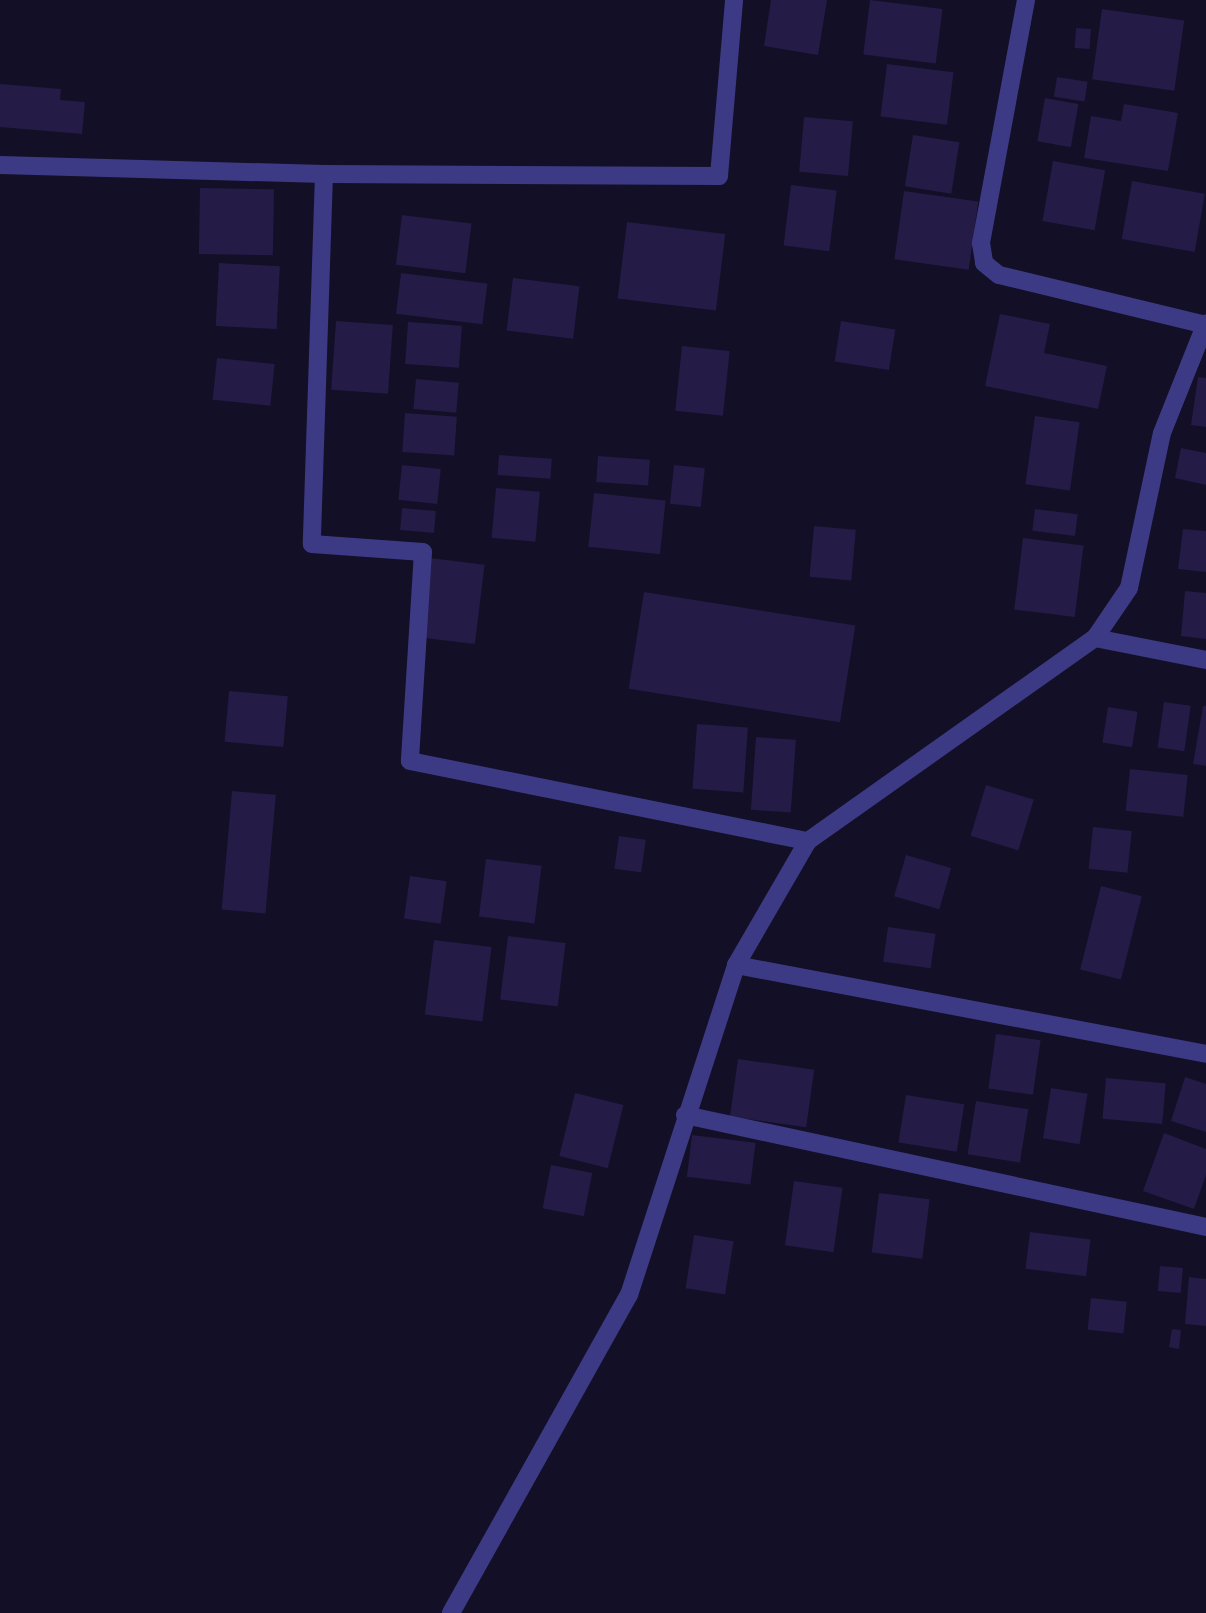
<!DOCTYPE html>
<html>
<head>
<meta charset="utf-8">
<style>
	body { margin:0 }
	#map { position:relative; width:1206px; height:1613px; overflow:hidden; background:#130f26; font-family:"Fira Sans Condensed",sans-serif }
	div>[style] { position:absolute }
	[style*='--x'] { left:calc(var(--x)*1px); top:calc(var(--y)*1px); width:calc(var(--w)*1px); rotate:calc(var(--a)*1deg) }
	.building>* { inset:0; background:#241b47; transform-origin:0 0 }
	.street>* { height:18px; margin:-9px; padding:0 9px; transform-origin:9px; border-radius:9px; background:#3d3a85 }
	span { translate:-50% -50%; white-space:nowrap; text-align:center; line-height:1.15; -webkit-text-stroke:5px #130f26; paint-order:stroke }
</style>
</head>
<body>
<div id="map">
	<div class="building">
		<div style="clip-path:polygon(771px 0,827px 0,818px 55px,764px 46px)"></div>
		<div style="left:870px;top:0;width:73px;height:55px;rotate:7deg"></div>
		<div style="left:1102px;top:9px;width:83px;height:71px;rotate:8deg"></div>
		<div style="left:1076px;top:28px;width:15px;height:20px;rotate:4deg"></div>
		<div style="left:887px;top:64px;width:67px;height:53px;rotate:7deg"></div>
		<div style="left:1057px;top:77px;width:31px;height:20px;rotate:9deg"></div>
		<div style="clip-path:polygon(0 84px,61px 89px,60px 100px,85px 102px,82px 134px,0 127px)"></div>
		<div style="left:1045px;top:98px;width:34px;height:44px;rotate:10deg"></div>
		<div style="clip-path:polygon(1124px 104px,1178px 113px,1168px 171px,1084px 158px,1091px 116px,1121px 121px)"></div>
		<div style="left:804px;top:117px;width:49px;height:55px;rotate:5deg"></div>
		<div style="left:913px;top:135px;width:47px;height:52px;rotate:9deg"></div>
		<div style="left:1053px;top:161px;width:53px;height:61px;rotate:10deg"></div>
		<div style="left:1132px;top:181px;width:74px;height:59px;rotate:10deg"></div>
		<div style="left:791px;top:185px;width:46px;height:61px;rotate:7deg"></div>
		<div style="left:200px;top:188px;width:74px;height:66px;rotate:1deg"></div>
		<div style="left:904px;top:191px;width:75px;height:69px;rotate:8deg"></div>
		<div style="left:402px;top:215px;width:70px;height:50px;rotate:7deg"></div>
		<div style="left:627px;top:222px;width:99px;height:77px;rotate:7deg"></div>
		<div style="left:219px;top:263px;width:61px;height:63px;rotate:3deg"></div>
		<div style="left:401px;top:273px;width:87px;height:41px;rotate:7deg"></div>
		<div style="left:513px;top:278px;width:67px;height:53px;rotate:7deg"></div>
		<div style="clip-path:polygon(1000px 314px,1050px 324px,1044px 353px,1107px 366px,1098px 409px,985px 386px)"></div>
		<div style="left:336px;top:321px;width:57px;height:69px;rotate:4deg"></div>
		<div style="left:841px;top:321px;width:55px;height:41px;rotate:9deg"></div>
		<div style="left:408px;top:322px;width:54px;height:42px;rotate:4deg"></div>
		<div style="left:682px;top:346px;width:48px;height:65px;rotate:6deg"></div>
		<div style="left:217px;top:358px;width:58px;height:42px;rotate:6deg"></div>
		<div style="clip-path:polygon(1198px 377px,1206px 378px,1206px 427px,1191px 425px)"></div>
		<div style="left:416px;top:379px;width:43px;height:30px;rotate:5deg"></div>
		<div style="left:405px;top:413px;width:52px;height:39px;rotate:4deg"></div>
		<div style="left:1035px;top:416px;width:45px;height:69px;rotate:8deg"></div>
		<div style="clip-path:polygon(1181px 448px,1206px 453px,1206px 485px,1175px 478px)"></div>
		<div style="left:499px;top:455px;width:53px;height:20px;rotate:4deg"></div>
		<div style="left:598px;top:456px;width:52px;height:26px;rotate:4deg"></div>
		<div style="left:402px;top:465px;width:39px;height:35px;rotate:6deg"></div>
		<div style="left:674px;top:465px;width:31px;height:39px;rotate:6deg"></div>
		<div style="left:496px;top:488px;width:44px;height:50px;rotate:5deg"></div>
		<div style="left:594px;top:493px;width:72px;height:54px;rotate:6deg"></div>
		<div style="left:402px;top:508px;width:34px;height:22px;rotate:5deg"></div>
		<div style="left:1035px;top:509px;width:43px;height:22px;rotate:7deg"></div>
		<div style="left:814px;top:526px;width:42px;height:51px;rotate:5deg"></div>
		<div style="clip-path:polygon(1183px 529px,1206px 531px,1206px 572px,1178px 569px)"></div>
		<div style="left:1023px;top:538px;width:61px;height:72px;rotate:7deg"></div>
		<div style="left:430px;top:558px;width:55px;height:80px;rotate:7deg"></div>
		<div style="clip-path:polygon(1185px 591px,1206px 593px,1206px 639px,1181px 636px)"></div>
		<div style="left:644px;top:592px;width:214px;height:98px;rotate:9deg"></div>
		<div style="left:229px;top:691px;width:59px;height:51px;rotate:5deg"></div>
		<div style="left:1164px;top:702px;width:27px;height:46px;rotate:8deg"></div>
		<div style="clip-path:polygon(1203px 706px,1206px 706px,1206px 766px,1193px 764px)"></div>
		<div style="left:1108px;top:707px;width:30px;height:36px;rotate:9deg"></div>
		<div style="left:697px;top:724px;width:51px;height:65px;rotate:4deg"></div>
		<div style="left:756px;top:737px;width:40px;height:73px;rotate:4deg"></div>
		<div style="left:1130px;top:769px;width:58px;height:42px;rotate:6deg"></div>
		<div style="left:986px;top:785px;width:50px;height:53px;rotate:17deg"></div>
		<div style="left:232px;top:791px;width:44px;height:119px;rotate:5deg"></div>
		<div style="left:1093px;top:827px;width:39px;height:42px;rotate:6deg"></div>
		<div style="left:619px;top:836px;width:27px;height:33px;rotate:8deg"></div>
		<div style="left:906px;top:855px;width:47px;height:43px;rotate:16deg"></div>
		<div style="left:486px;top:859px;width:56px;height:58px;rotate:7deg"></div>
		<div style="left:410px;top:876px;width:37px;height:43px;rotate:8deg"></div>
		<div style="left:1101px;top:886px;width:42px;height:86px;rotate:14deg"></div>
		<div style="left:888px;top:927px;width:48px;height:35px;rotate:8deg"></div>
		<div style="left:508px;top:936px;width:58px;height:64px;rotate:7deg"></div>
		<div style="left:434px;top:940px;width:58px;height:75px;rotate:7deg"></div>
		<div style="left:996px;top:1034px;width:45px;height:55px;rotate:8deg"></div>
		<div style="left:738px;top:1059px;width:77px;height:58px;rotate:8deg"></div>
		<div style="clip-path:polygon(1185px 1077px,1206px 1084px,1206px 1132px,1171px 1121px)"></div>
		<div style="left:1106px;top:1078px;width:60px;height:41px;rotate:5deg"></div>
		<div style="left:1051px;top:1088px;width:37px;height:51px;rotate:9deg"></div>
		<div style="left:575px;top:1093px;width:50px;height:65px;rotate:14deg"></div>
		<div style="left:906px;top:1095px;width:59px;height:48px;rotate:9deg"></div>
		<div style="left:976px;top:1101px;width:53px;height:54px;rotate:9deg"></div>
		<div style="clip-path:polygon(1164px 1133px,1206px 1149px,1206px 1175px,1194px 1209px,1143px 1191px)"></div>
		<div style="left:692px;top:1135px;width:64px;height:42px;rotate:7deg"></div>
		<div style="left:551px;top:1165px;width:42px;height:44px;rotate:11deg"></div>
		<div style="left:794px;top:1181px;width:49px;height:65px;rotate:8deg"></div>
		<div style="left:879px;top:1193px;width:51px;height:60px;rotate:7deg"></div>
		<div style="left:1030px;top:1232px;width:61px;height:37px;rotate:7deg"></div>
		<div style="left:694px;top:1235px;width:40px;height:54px;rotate:9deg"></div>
		<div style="left:1160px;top:1266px;width:23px;height:25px;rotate:5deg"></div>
		<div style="clip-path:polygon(1189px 1277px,1206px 1279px,1206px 1326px,1185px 1324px)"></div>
		<div style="left:1091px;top:1298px;width:36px;height:32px;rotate:6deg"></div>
		<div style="clip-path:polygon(1172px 1329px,1181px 1330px,1179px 1349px,1169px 1347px)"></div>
	</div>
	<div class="street">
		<div style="--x:1026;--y:0;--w:247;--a:100.5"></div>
		<div style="--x:981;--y:243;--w:20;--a:81"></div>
		<div style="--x:984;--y:263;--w:19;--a:39"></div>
		<div style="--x:999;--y:275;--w:213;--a:13.6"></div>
		<div style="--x:0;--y:165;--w:324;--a:1.6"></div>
		<div style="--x:324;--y:174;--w:395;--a:0.3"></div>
		<div style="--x:719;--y:176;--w:177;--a:-85.1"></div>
		<div style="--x:324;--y:174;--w:370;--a:91.9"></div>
		<div style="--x:312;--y:544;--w:111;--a:4.1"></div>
		<div style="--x:423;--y:552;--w:209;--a:93.6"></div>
		<div style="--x:410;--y:761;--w:406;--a:11.4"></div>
		<div style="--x:1095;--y:638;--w:113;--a:11.2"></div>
		<div style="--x:736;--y:965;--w:478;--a:10.7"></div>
		<div style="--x:685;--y:1115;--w:533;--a:12.13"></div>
		<div style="--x:451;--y:1613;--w:364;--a:-60.8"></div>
		<div style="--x:629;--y:1295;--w:347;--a:-72"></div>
		<div style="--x:736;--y:965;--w:143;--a:-59.9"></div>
		<div style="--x:808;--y:841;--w:352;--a:-35.3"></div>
		<div style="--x:1095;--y:638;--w:60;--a:-55.8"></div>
		<div style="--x:1129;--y:588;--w:158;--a:-78"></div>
		<div style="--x:1162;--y:433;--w:118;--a:-68.2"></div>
	</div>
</div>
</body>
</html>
